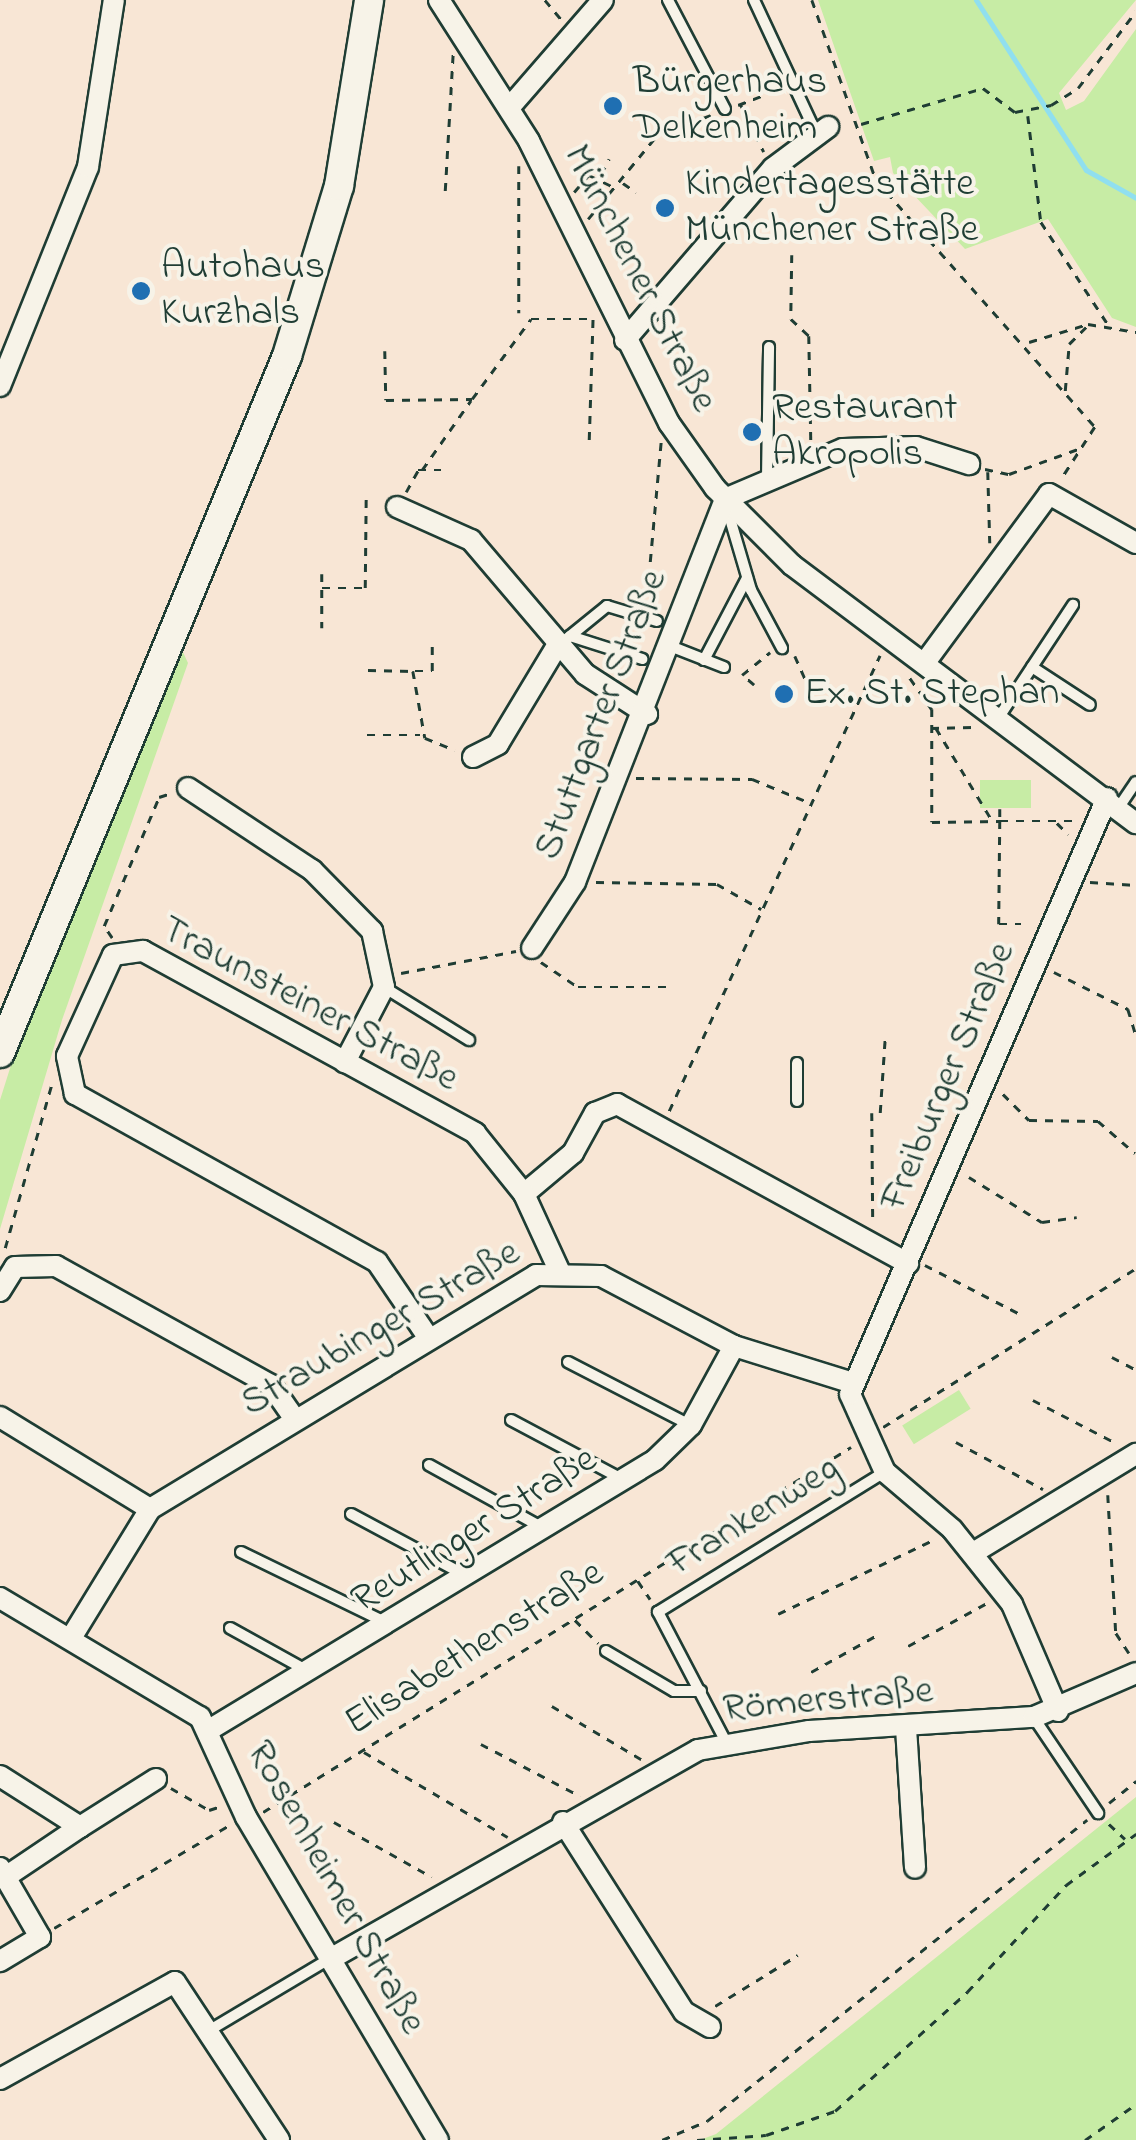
<!DOCTYPE html>
<html>
<head>
<meta charset="utf-8">
<style>
	body { margin:0 }
	#map { position:relative; width:1136px; height:2140px; overflow:hidden; background:#f8e6d5; font-family:"Indie Flower",sans-serif }
	div>[style] { position:absolute }
	[style*='--x'] { left:calc(var(--x)*1px); top:calc(var(--y)*1px); width:calc(var(--w)*1px); rotate:calc(var(--a)*1deg) }
	.green>* { inset:0; background:#c7eca5; transform-origin:0 0 }
	.stream>* { height:5px; margin:-2.5px; padding:0 2.5px; transform-origin:2.5px; border-radius:2.5px; background:#90dfef }
	.path>* { height:2.5px; margin-top:-1.25px; transform-origin:0; background:repeating-linear-gradient(90deg,#1f3d34 0 8px,transparent 0 16px) }
	.roads { filter:drop-shadow(2px 0 #1f3d34) drop-shadow(-2px 0 #1f3d34) drop-shadow(0 2px #1f3d34) drop-shadow(0 -2px #1f3d34) }
	.service>* { height:10px; margin:-5px; padding:0 5px; transform-origin:5px; border-radius:5px; background:#f7f3e8 }
	.minor>* { height:20px; margin:-10px; padding:0 10px; transform-origin:10px; border-radius:10px; background:#f7f3e8 }
	.secondary>* { height:28px; margin:-14px; padding:0 14px; transform-origin:14px; border-radius:14px; background:#f7f3e8 }
	.dots>* { width:28px; height:28px; translate:-50% -50%; box-sizing:border-box; border:5px solid #f7f3e8; border-radius:50% }
	span { translate:-50% -50%; white-space:nowrap; text-align:center; line-height:1.15; -webkit-text-stroke:8px #f7f3e8; paint-order:stroke }
	.poi-label { font-size:40px; color:#1f3d34 }
	.left { translate:0 -50%; text-align:left }
	.street-label { font-size:40px; color:#1f3d34 }
</style>
</head>
<body>
<div id="map">
	<div class="green">
		<div style="clip-path:polygon(818px 0,1136px 0,1059px 93px,1066px 110px,1084px 101px,1136px 29px,1136px 327px,1112px 318px,1048px 219px,965px 249px,893px 173px,890px 157px,874px 161px)"></div>
		<div style="clip-path:polygon(181px 648px,188px 663px,62px 1020px,0 1229px,0 1100px,12px 1062px)"></div>
		<div style="left:980px;top:780px;width:51px;height:28px"></div>
		<div style="left:959px;top:1390px;width:22px;height:67px;rotate:58deg"></div>
		<div style="clip-path:polygon(1136px 1797px,1136px 2140px,700px 2140px,716px 2134px)"></div>
	</div>
	<div class="stream">
		<div style="--x:976;--y:0;--w:202;--a:57.1"></div>
		<div style="--x:1086;--y:170;--w:57;--a:29.2"></div>
	</div>
	<div class="path">
		<div style="--x:545;--y:0;--w:25;--a:50"></div>
		<div style="--x:812;--y:0;--w:191;--a:70.4"></div>
		<div style="--x:876;--y:180;--w:330;--a:48.4"></div>
		<div style="--x:1095;--y:427;--w:61;--a:122.9"></div>
		<div style="--x:738;--y:105;--w:47;--a:-21.1"></div>
		<div style="--x:741;--y:105;--w:52;--a:63.9"></div>
		<div style="--x:1028;--y:116;--w:107;--a:83"></div>
		<div style="--x:1041;--y:222;--w:121;--a:56.8"></div>
		<div style="--x:861;--y:124;--w:127;--a:-16.4"></div>
		<div style="--x:983;--y:88;--w:40;--a:37"></div>
		<div style="--x:1015;--y:112;--w:37;--a:-11"></div>
		<div style="--x:1051;--y:105;--w:32;--a:-32"></div>
		<div style="--x:1078;--y:88;--w:96;--a:-53"></div>
		<div style="--x:519;--y:166;--w:147;--a:90"></div>
		<div style="--x:601;--y:174;--w:17;--a:-62"></div>
		<div style="--x:623;--y:183;--w:16;--a:35"></div>
		<div style="--x:445;--y:191;--w:137;--a:-86.7"></div>
		<div style="--x:574;--y:192;--w:23;--a:-49"></div>
		<div style="--x:589;--y:175;--w:28;--a:26"></div>
		<div style="--x:588;--y:219;--w:110;--a:-50.5"></div>
		<div style="--x:658;--y:134;--w:56;--a:-19.7"></div>
		<div style="--x:792;--y:255;--w:64;--a:90.9"></div>
		<div style="--x:791;--y:319;--w:25;--a:43"></div>
		<div style="--x:809;--y:336;--w:107;--a:88.9"></div>
		<div style="--x:1029;--y:342;--w:62;--a:-17"></div>
		<div style="--x:1088;--y:324;--w:49;--a:9.5"></div>
		<div style="--x:385;--y:351;--w:49;--a:88.8"></div>
		<div style="--x:386;--y:400;--w:86;--a:-0.7"></div>
		<div style="--x:472;--y:399;--w:99;--a:-53.6"></div>
		<div style="--x:531;--y:319;--w:58;--a:0"></div>
		<div style="--x:1065;--y:391;--w:47;--a:-85.1"></div>
		<div style="--x:1069;--y:344;--w:24;--a:-45"></div>
		<div style="--x:589;--y:440;--w:127;--a:-88.2"></div>
		<div style="--x:985;--y:469;--w:25;--a:12"></div>
		<div style="--x:1009;--y:474;--w:77;--a:-19.9"></div>
		<div style="--x:422;--y:470;--w:85;--a:-55"></div>
		<div style="--x:988;--y:472;--w:71;--a:88.4"></div>
		<div style="--x:406;--y:492;--w:25;--a:-61"></div>
		<div style="--x:418;--y:470;--w:23;--a:0"></div>
		<div style="--x:650;--y:562;--w:121;--a:-84.8"></div>
		<div style="--x:322;--y:574;--w:54;--a:90"></div>
		<div style="--x:322;--y:588;--w:43;--a:0"></div>
		<div style="--x:365;--y:588;--w:94;--a:-89.4"></div>
		<div style="--x:795;--y:656;--w:30;--a:66"></div>
		<div style="--x:368;--y:670;--w:45;--a:1.3"></div>
		<div style="--x:413;--y:671;--w:68;--a:79.8"></div>
		<div style="--x:425;--y:738;--w:32;--a:22"></div>
		<div style="--x:415;--y:671;--w:17;--a:0"></div>
		<div style="--x:432;--y:671;--w:28;--a:-90"></div>
		<div style="--x:910;--y:678;--w:38;--a:55"></div>
		<div style="--x:932;--y:709;--w:113;--a:90"></div>
		<div style="--x:932;--y:822;--w:68;--a:-0.8"></div>
		<div style="--x:1000;--y:821;--w:103;--a:90.6"></div>
		<div style="--x:999;--y:924;--w:22;--a:0"></div>
		<div style="--x:754;--y:685;--w:16;--a:-140"></div>
		<div style="--x:742;--y:675;--w:36;--a:-39"></div>
		<div style="--x:931;--y:728;--w:42;--a:-1.4"></div>
		<div style="--x:936;--y:728;--w:108;--a:58.7"></div>
		<div style="--x:367;--y:735;--w:53;--a:0"></div>
		<div style="--x:636;--y:778;--w:116;--a:0.5"></div>
		<div style="--x:752;--y:779;--w:61;--a:22.3"></div>
		<div style="--x:1000;--y:809;--w:12;--a:90"></div>
		<div style="--x:1000;--y:821;--w:75;--a:0"></div>
		<div style="--x:1057;--y:823;--w:16;--a:45"></div>
		<div style="--x:596;--y:882;--w:121;--a:0.9"></div>
		<div style="--x:717;--y:884;--w:51;--a:29.6"></div>
		<div style="--x:1090;--y:882;--w:46;--a:3.7"></div>
		<div style="--x:112;--y:938;--w:14;--a:-124"></div>
		<div style="--x:104;--y:926;--w:140;--a:-66.9"></div>
		<div style="--x:159;--y:797;--w:13;--a:-18"></div>
		<div style="--x:541;--y:962;--w:45;--a:34"></div>
		<div style="--x:578;--y:987;--w:89;--a:0"></div>
		<div style="--x:1054;--y:972;--w:83;--a:26.6"></div>
		<div style="--x:1128;--y:1009;--w:28;--a:73"></div>
		<div style="--x:401;--y:973;--w:117;--a:-10.8"></div>
		<div style="--x:1003;--y:1094;--w:37;--a:45"></div>
		<div style="--x:1029;--y:1120;--w:69;--a:0.8"></div>
		<div style="--x:1098;--y:1121;--w:49;--a:40.9"></div>
		<div style="--x:669;--y:1111;--w:502;--a:-65.17"></div>
		<div style="--x:872;--y:1113;--w:109;--a:89.5"></div>
		<div style="--x:880;--y:1113;--w:76;--a:-86.2"></div>
		<div style="--x:969;--y:1177;--w:86;--a:31.7"></div>
		<div style="--x:1042;--y:1222;--w:35;--a:-8"></div>
		<div style="--x:5;--y:1248;--w:172;--a:-74.1"></div>
		<div style="--x:925;--y:1265;--w:105;--a:27.3"></div>
		<div style="--x:1112;--y:1357;--w:27;--a:28"></div>
		<div style="--x:1033;--y:1400;--w:93;--a:27.4"></div>
		<div style="--x:883;--y:1427;--w:299;--a:-32.1"></div>
		<div style="--x:956;--y:1442;--w:99;--a:28.4"></div>
		<div style="--x:1108;--y:1495;--w:138;--a:86.7"></div>
		<div style="--x:1116;--y:1633;--w:24;--a:57"></div>
		<div style="--x:638;--y:1581;--w:22;--a:56"></div>
		<div style="--x:778;--y:1614;--w:172;--a:-25.5"></div>
		<div style="--x:575;--y:1620;--w:33;--a:45"></div>
		<div style="--x:908;--y:1646;--w:88;--a:-28.6"></div>
		<div style="--x:811;--y:1672;--w:78;--a:-29.2"></div>
		<div style="--x:552;--y:1706;--w:104;--a:30.8"></div>
		<div style="--x:481;--y:1744;--w:112;--a:27.7"></div>
		<div style="--x:364;--y:1752;--w:167;--a:30.6"></div>
		<div style="--x:171;--y:1788;--w:44;--a:30.1"></div>
		<div style="--x:209;--y:1810;--w:13;--a:-18"></div>
		<div style="--x:1109;--y:1803;--w:35;--a:-39"></div>
		<div style="--x:263;--y:1812;--w:692;--a:-31.83"></div>
		<div style="--x:334;--y:1822;--w:112;--a:29.3"></div>
		<div style="--x:1109;--y:1824;--w:22;--a:43"></div>
		<div style="--x:54;--y:1928;--w:202;--a:-30.4"></div>
		<div style="--x:715;--y:2006;--w:97;--a:-31.6"></div>
		<div style="--x:662;--y:2140;--w:49;--a:-22.9"></div>
		<div style="--x:707;--y:2121;--w:485;--a:-38.4"></div>
		<div style="--x:697;--y:2140;--w:69;--a:-4.1"></div>
		<div style="--x:766;--y:2135;--w:73;--a:-19.2"></div>
		<div style="--x:835;--y:2111;--w:178;--a:-42"></div>
		<div style="--x:967;--y:1992;--w:146;--a:-47.2"></div>
		<div style="--x:1066;--y:1885;--w:87;--a:-36.1"></div>
		<div style="--x:1085;--y:2140;--w:62;--a:-35.2"></div>
	</div>
	<div class="roads">
		<div class="service">
			<div style="--x:668;--y:0;--w:123;--a:62.4"></div>
			<div style="--x:754;--y:0;--w:145;--a:65"></div>
			<div style="--x:767;--y:478;--w:131;--a:-89.1"></div>
			<div style="--x:726;--y:505;--w:89;--a:73.6"></div>
			<div style="--x:751;--y:590;--w:66;--a:61.9"></div>
			<div style="--x:570;--y:636;--w:76;--a:17.7"></div>
			<div style="--x:559;--y:645;--w:62;--a:-39.1"></div>
			<div style="--x:607;--y:606;--w:52;--a:16.7"></div>
			<div style="--x:670;--y:646;--w:58;--a:21.3"></div>
			<div style="--x:704;--y:660;--w:93;--a:-62.3"></div>
			<div style="--x:1032;--y:667;--w:69;--a:33.2"></div>
			<div style="--x:1001;--y:714;--w:131;--a:-56.6"></div>
			<div style="--x:1119;--y:807;--w:30;--a:-56"></div>
			<div style="--x:385;--y:988;--w:99;--a:31.8"></div>
			<div style="--x:797;--y:1063;--w:38;--a:90"></div>
			<div style="--x:568;--y:1362;--w:137;--a:27.3"></div>
			<div style="--x:511;--y:1420;--w:128;--a:28"></div>
			<div style="--x:429;--y:1465;--w:132;--a:28.9"></div>
			<div style="--x:351;--y:1514;--w:127;--a:28.2"></div>
			<div style="--x:241;--y:1552;--w:160;--a:25.9"></div>
			<div style="--x:230;--y:1628;--w:87;--a:28.9"></div>
			<div style="--x:606;--y:1651;--w:79;--a:30.5"></div>
			<div style="--x:674;--y:1691;--w:27;--a:0"></div>
			<div style="--x:1034;--y:1718;--w:115;--a:56"></div>
			<div style="--x:726;--y:1742;--w:147;--a:-117.6"></div>
			<div style="--x:658;--y:1612;--w:267;--a:-31.7"></div>
			<div style="--x:210;--y:2030;--w:141;--a:-30.8"></div>
		</div>
		<div class="minor">
			<div style="--x:439;--y:0;--w:167;--a:57.4"></div>
			<div style="--x:529;--y:141;--w:315;--a:63.6"></div>
			<div style="--x:669;--y:423;--w:80;--a:54.7"></div>
			<div style="--x:715;--y:488;--w:109;--a:45"></div>
			<div style="--x:792;--y:565;--w:430;--a:36.9"></div>
			<div style="--x:509;--y:108;--w:143;--a:-49"></div>
			<div style="--x:625;--y:340;--w:227;--a:-49.3"></div>
			<div style="--x:773;--y:168;--w:69;--a:-36.7"></div>
			<div style="--x:0;--y:386;--w:236;--a:-68.1"></div>
			<div style="--x:88;--y:167;--w:169;--a:-81.2"></div>
			<div style="--x:397;--y:507;--w:81;--a:24"></div>
			<div style="--x:471;--y:540;--w:176;--a:49.6"></div>
			<div style="--x:585;--y:674;--w:74;--a:32.8"></div>
			<div style="--x:926;--y:661;--w:207;--a:-53.6"></div>
			<div style="--x:1049;--y:494;--w:100;--a:29.4"></div>
			<div style="--x:473;--y:757;--w:28;--a:-27"></div>
			<div style="--x:498;--y:744;--w:114;--a:-59"></div>
			<div style="--x:188;--y:788;--w:149;--a:33.5"></div>
			<div style="--x:312;--y:870;--w:86;--a:45.5"></div>
			<div style="--x:372;--y:931;--w:57;--a:77.9"></div>
			<div style="--x:384;--y:987;--w:85;--a:117.5"></div>
			<div style="--x:532;--y:948;--w:79;--a:-56.9"></div>
			<div style="--x:575;--y:882;--w:411;--a:-68.6"></div>
			<div style="--x:725;--y:499;--w:128;--a:-23"></div>
			<div style="--x:843;--y:449;--w:73;--a:-1.6"></div>
			<div style="--x:916;--y:447;--w:56;--a:17.8"></div>
			<div style="--x:524;--y:1194;--w:64;--a:-39.9"></div>
			<div style="--x:573;--y:1153;--w:46;--a:-61.2"></div>
			<div style="--x:595;--y:1113;--w:24;--a:-22"></div>
			<div style="--x:617;--y:1104;--w:332;--a:28.7"></div>
			<div style="--x:0;--y:1291;--w:28;--a:-58"></div>
			<div style="--x:15;--y:1267;--w:41;--a:-1.4"></div>
			<div style="--x:56;--y:1266;--w:246;--a:29"></div>
			<div style="--x:271;--y:1385;--w:40;--a:55.1"></div>
			<div style="--x:428;--y:1337;--w:91;--a:-124.2"></div>
			<div style="--x:377;--y:1262;--w:346;--a:-150.9"></div>
			<div style="--x:75;--y:1094;--w:39;--a:-102"></div>
			<div style="--x:67;--y:1056;--w:111;--a:-65.5"></div>
			<div style="--x:113;--y:955;--w:30;--a:-8"></div>
			<div style="--x:143;--y:951;--w:379;--a:28.7"></div>
			<div style="--x:475;--y:1133;--w:78;--a:51.2"></div>
			<div style="--x:524;--y:1194;--w:84;--a:65.3"></div>
			<div style="--x:0;--y:1417;--w:176;--a:31.5"></div>
			<div style="--x:973;--y:1553;--w:191;--a:-31.3"></div>
			<div style="--x:0;--y:1598;--w:233;--a:30.8"></div>
			<div style="--x:200;--y:1717;--w:110;--a:65.3"></div>
			<div style="--x:246;--y:1817;--w:376;--a:59.3"></div>
			<div style="--x:71;--y:1638;--w:151;--a:-58.5"></div>
			<div style="--x:150;--y:1509;--w:451;--a:-31.2"></div>
			<div style="--x:536;--y:1275;--w:65;--a:0.9"></div>
			<div style="--x:601;--y:1276;--w:150;--a:27.8"></div>
			<div style="--x:734;--y:1346;--w:125;--a:17.3"></div>
			<div style="--x:1058;--y:1711;--w:116;--a:-113.3"></div>
			<div style="--x:1012;--y:1604;--w:96;--a:-128.7"></div>
			<div style="--x:952;--y:1529;--w:88;--a:-139.6"></div>
			<div style="--x:885;--y:1472;--w:85;--a:-114.2"></div>
			<div style="--x:850;--y:1394;--w:649;--a:-66.67"></div>
			<div style="--x:906;--y:1728;--w:140;--a:86.3"></div>
			<div style="--x:209;--y:1730;--w:521;--a:-31.19"></div>
			<div style="--x:655;--y:1460;--w:50;--a:-44.2"></div>
			<div style="--x:691;--y:1425;--w:90;--a:-61.4"></div>
			<div style="--x:0;--y:1776;--w:95;--a:32.5"></div>
			<div style="--x:80;--y:1827;--w:90;--a:-32.3"></div>
			<div style="--x:563;--y:1822;--w:225;--a:57.5"></div>
			<div style="--x:684;--y:2012;--w:30;--a:30"></div>
			<div style="--x:0;--y:1868;--w:80;--a:59.9"></div>
			<div style="--x:40;--y:1937;--w:47;--a:149"></div>
			<div style="--x:7;--y:1876;--w:88;--a:-33.9"></div>
			<div style="--x:332;--y:1958;--w:421;--a:-29.6"></div>
			<div style="--x:698;--y:1750;--w:113;--a:-9.7"></div>
			<div style="--x:809;--y:1731;--w:225;--a:-3.6"></div>
			<div style="--x:1034;--y:1717;--w:111;--a:-23.3"></div>
			<div style="--x:0;--y:2079;--w:200;--a:-29"></div>
			<div style="--x:175;--y:1982;--w:189;--a:56.6"></div>
		</div>
		<div class="secondary">
			<div style="--x:0;--y:1053;--w:754;--a:-67.62"></div>
			<div style="--x:287;--y:356;--w:178;--a:-73"></div>
			<div style="--x:339;--y:186;--w:188;--a:-80.8"></div>
		</div>
	</div>
	<div class="dots">
		<div style="left:613px;top:106px;background:#1f6fb2"></div>
		<div style="left:665px;top:208px;background:#1f6fb2"></div>
		<div style="left:141px;top:291px;background:#1f6fb2"></div>
		<div style="left:752px;top:432px;background:#1f6fb2"></div>
		<div style="left:784px;top:694px;background:#1f6fb2"></div>
	</div>
	<div class="poi-label">
		<span class="left" style="left:633px;top:106px">Bürgerhaus<br>Delkenheim</span>
		<span class="left" style="left:685px;top:208px">Kindertagesstätte<br>Münchener Straße</span>
		<span class="left" style="left:161px;top:291px">Autohaus<br>Kurzhals</span>
		<span class="left" style="left:772px;top:432px">Restaurant<br>Akropolis</span>
		<span class="left" style="left:804px;top:694px">Ex. St. Stephan</span>
	</div>
	<div class="street-label">
		<span style="left:639px;top:279px;rotate:63deg">Münchener Straße</span>
		<span style="left:602px;top:715px;rotate:-69deg">Stuttgarter Straße</span>
		<span style="left:309px;top:1005px;rotate:28deg">Traunsteiner Straße</span>
		<span style="left:949px;top:1077px;rotate:-67deg">Freiburger Straße</span>
		<span style="left:381px;top:1329px;rotate:-30deg">Straubinger Straße</span>
		<span style="left:754px;top:1517px;rotate:-32deg">Frankenweg</span>
		<span style="left:475px;top:1531px;rotate:-32deg">Reutlinger Straße</span>
		<span style="left:475px;top:1649px;rotate:-32deg">Elisabethenstraße</span>
		<span style="left:828px;top:1701px;rotate:-5deg">Römerstraße</span>
		<span style="left:335px;top:1888px;rotate:61deg">Rosenheimer Straße</span>
	</div>
</div>
</body>
</html>
